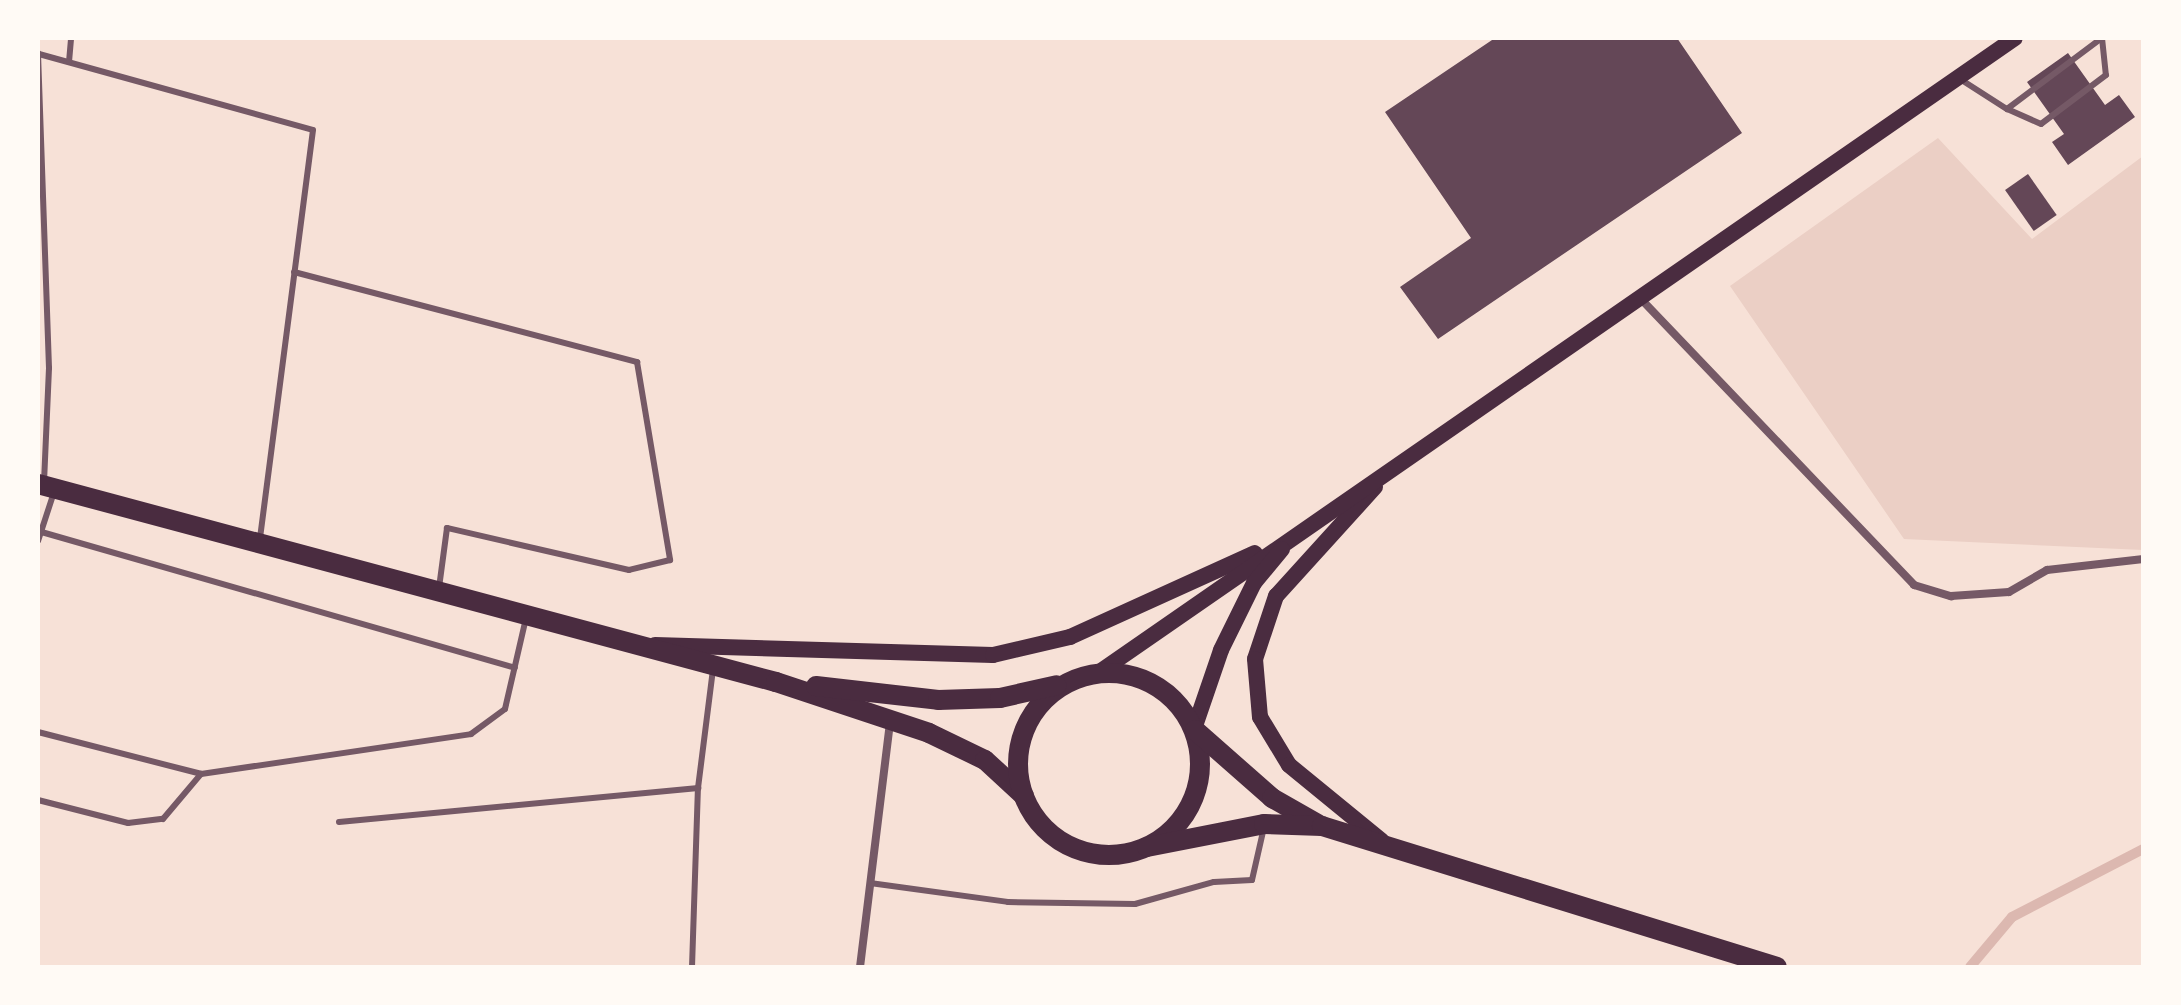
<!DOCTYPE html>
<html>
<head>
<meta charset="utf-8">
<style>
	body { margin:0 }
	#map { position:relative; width:2181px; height:1005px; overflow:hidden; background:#f7e1d7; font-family:Manrope,sans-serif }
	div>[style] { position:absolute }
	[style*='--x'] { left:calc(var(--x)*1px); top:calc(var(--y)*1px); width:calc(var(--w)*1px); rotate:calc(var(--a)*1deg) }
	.green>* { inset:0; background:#ebcfc5 }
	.stream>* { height:10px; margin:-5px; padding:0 5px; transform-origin:5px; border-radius:5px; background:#dcb8b0 }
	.building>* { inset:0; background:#644757; transform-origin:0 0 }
	.service>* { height:6px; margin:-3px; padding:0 3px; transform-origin:3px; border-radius:3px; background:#755966 }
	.minor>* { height:8px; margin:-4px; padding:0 4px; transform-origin:4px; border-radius:4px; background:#755966 }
	.secondary>* { height:16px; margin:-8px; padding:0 8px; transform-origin:8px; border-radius:8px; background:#4a2c40 }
	.primary>* { height:20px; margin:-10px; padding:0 10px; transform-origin:10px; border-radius:10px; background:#4a2c40 }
	.primary>.ring { margin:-10px; padding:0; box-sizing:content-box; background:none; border:20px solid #4a2c40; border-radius:50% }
	span { translate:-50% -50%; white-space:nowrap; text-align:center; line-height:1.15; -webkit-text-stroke:8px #fffaf5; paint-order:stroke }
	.frame { position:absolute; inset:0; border:40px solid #fffaf5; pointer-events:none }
</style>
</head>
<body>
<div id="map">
	<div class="green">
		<div style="clip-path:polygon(1938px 138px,2032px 239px,2143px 156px,2143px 550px,1904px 539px,1730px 286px)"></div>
	</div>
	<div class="stream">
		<div style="--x:1970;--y:967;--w:65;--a:-50"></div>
		<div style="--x:2012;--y:917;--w:148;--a:-27.4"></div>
	</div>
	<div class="building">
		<div style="clip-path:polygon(1495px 38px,1677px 38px,1742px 133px,1438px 339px,1400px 287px,1471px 238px,1385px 112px)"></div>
		<div style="clip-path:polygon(2068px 53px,2105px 105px,2119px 95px,2135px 117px,2068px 165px,2052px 142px,2064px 134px,2027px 82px)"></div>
		<div style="left:2028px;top:174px;width:50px;height:28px;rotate:55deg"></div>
	</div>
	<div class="service">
		<div style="--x:2102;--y:38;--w:37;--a:84"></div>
		<div style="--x:2106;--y:75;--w:81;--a:143"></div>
		<div style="--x:2041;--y:124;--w:37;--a:-156"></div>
		<div style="--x:2007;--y:109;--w:119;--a:-36.8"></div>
		<div style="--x:38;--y:53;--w:315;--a:88"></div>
		<div style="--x:49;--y:368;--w:114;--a:92.5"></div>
		<div style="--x:39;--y:54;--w:284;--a:15.5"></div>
		<div style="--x:313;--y:130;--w:411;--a:97.4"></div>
		<div style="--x:69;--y:62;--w:24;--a:-85"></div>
		<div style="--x:1960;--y:79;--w:56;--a:32.6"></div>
		<div style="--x:294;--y:272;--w:355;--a:14.7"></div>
		<div style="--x:637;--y:362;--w:201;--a:80.5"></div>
		<div style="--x:670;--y:560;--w:42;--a:166.3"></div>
		<div style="--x:629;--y:570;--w:187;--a:-167"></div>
		<div style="--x:447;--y:528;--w:61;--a:97.6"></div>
		<div style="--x:38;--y:531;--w:496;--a:16"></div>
		<div style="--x:38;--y:541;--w:52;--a:-71.9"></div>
		<div style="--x:38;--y:732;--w:168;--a:14.4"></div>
		<div style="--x:201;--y:774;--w:273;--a:-8.4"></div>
		<div style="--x:471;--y:734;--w:42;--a:-36.3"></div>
		<div style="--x:505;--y:709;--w:93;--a:-77"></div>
		<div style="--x:38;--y:800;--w:93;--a:14.3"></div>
		<div style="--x:128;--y:823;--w:35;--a:-7"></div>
		<div style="--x:163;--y:819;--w:59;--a:-49.8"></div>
		<div style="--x:339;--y:822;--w:361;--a:-5.4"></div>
		<div style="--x:698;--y:788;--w:120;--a:-82.8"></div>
		<div style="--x:870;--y:883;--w:139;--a:7.8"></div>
		<div style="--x:1008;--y:902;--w:127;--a:0.9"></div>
		<div style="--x:1135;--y:904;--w:82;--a:-15.6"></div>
		<div style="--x:1214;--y:882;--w:38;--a:-3"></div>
		<div style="--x:1252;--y:880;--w:54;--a:-77.2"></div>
		<div style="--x:692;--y:967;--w:179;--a:-88.1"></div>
	</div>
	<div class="minor">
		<div style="--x:1640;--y:298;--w:397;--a:46.3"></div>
		<div style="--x:1914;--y:585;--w:39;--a:17"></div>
		<div style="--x:1951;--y:596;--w:58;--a:-3.9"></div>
		<div style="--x:2009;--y:592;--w:44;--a:-30.1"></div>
		<div style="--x:2047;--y:570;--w:97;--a:-6.5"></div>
		<div style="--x:860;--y:967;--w:248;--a:-83"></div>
	</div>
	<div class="secondary">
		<div style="--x:1375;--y:487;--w:147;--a:132.2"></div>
		<div style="--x:1276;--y:596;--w:66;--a:108.4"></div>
		<div style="--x:1255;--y:659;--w:58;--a:85.1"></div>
		<div style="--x:1260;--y:717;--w:56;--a:58.9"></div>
		<div style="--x:1289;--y:765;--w:120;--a:39.3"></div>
		<div style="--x:655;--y:645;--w:338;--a:1.7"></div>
		<div style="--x:993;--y:655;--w:79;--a:-13.2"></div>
		<div style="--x:1070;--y:637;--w:203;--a:-24.4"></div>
		<div style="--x:1098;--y:673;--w:1115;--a:-34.7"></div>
		<div style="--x:1194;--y:729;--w:83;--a:-71.1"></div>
		<div style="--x:1221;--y:650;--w:75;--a:-63.8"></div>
		<div style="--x:1254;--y:583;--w:44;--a:-50.5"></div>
	</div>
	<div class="primary">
		<div style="--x:38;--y:484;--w:764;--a:15.02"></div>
		<div style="--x:776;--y:682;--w:161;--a:18.4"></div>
		<div style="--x:929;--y:733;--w:62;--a:25.7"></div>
		<div style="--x:985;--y:760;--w:53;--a:42.7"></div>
		<div class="ring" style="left:1018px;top:673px;width:162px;height:162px"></div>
		<div style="--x:816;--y:686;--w:123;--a:6.5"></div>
		<div style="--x:938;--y:700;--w:62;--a:-1.8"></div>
		<div style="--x:1000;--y:698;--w:58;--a:-12.8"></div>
		<div style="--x:1195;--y:730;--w:103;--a:41.4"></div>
		<div style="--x:1272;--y:798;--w:53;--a:29.5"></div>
		<div style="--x:1147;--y:847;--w:119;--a:-11.1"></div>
		<div style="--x:1264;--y:824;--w:58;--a:2"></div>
		<div style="--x:1322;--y:826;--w:476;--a:17.2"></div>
	</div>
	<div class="frame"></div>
</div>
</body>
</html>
